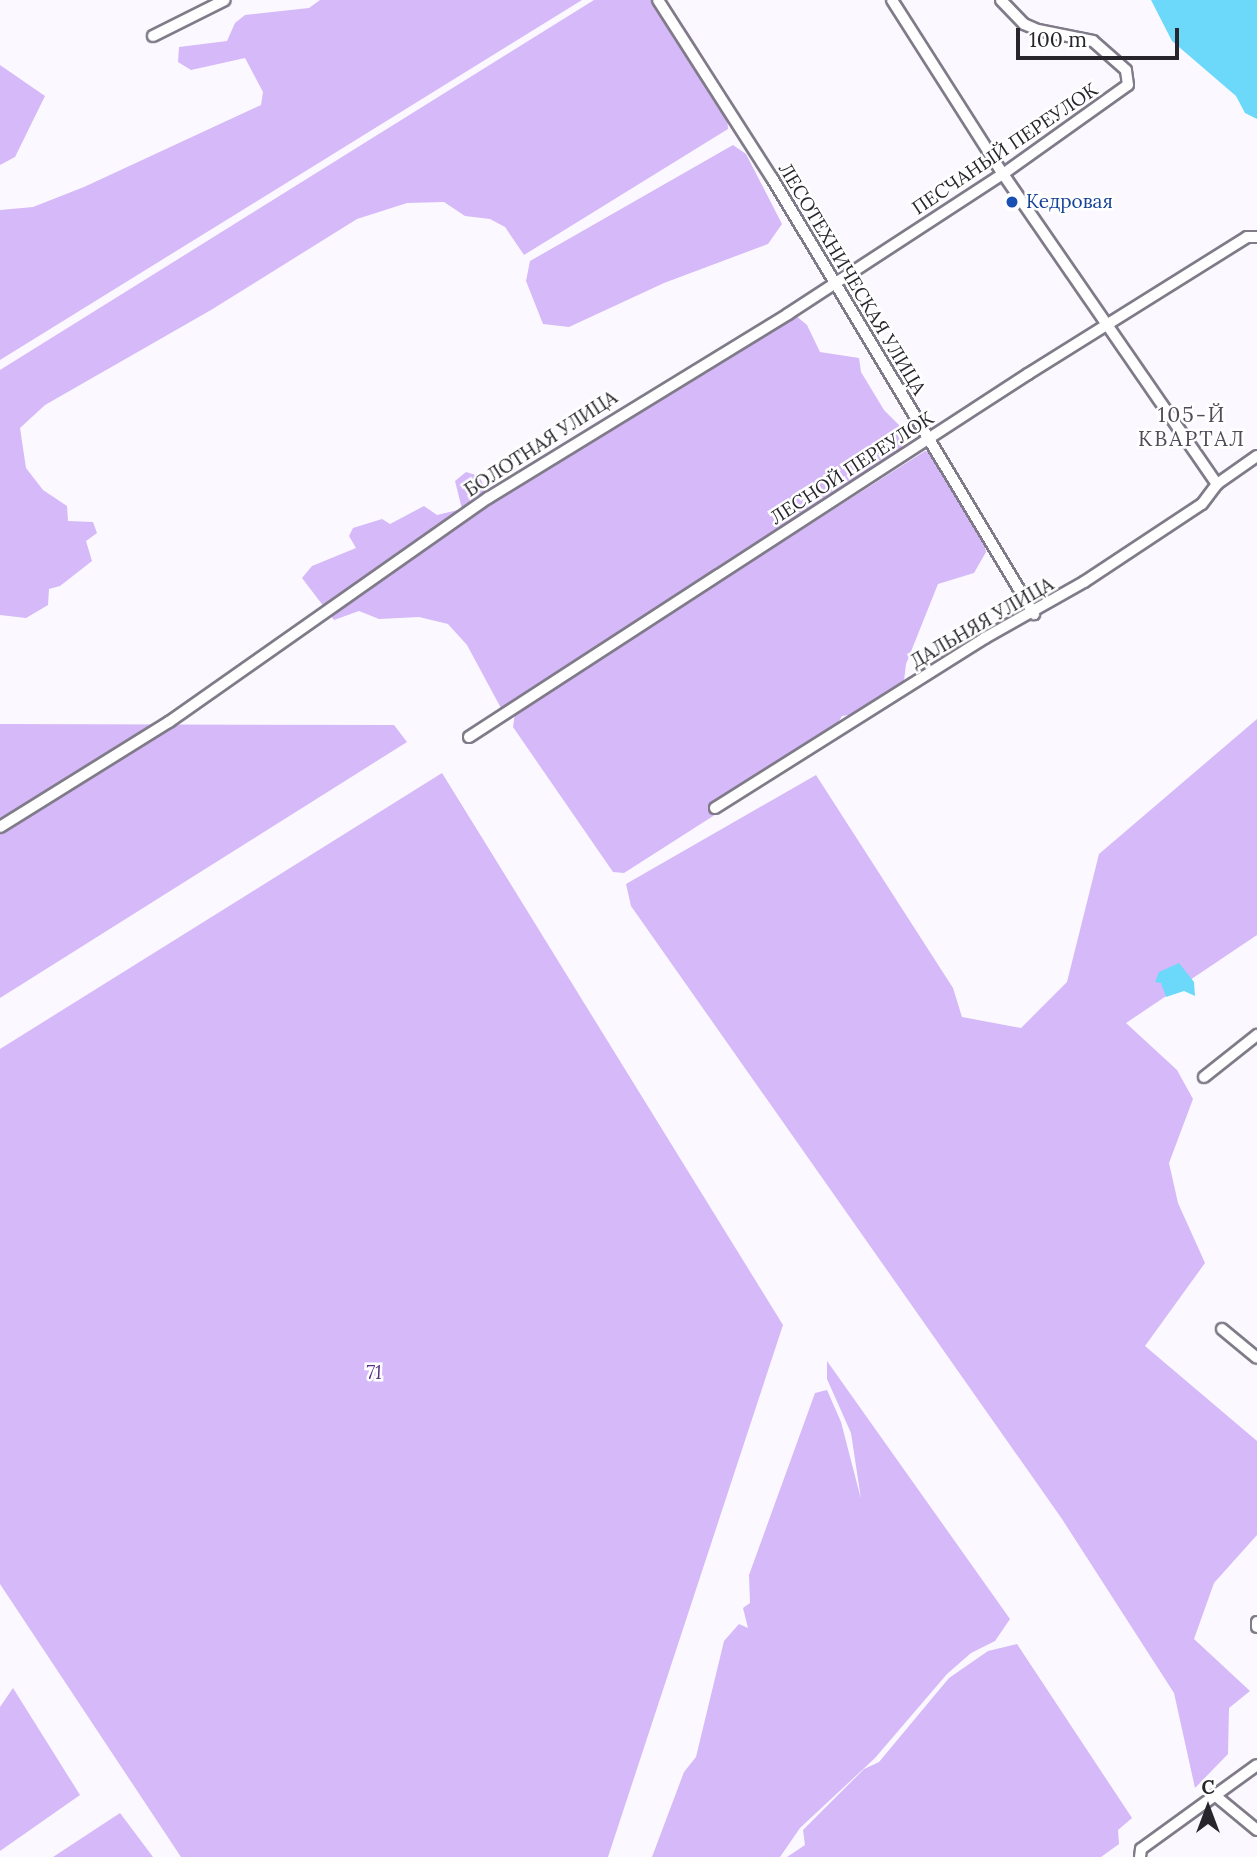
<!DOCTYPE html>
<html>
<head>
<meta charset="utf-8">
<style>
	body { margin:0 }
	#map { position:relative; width:1257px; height:1857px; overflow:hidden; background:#fbf9ff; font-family:Lora,serif }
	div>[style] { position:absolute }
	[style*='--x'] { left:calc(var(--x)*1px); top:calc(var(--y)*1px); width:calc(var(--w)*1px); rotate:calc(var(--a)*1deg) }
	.green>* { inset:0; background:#d5b9f8 }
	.water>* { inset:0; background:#6cd9fa }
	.roads { filter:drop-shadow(2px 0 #807b89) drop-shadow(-2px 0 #807b89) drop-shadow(0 2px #807b89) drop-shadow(0 -2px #807b89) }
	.minor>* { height:10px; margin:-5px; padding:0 5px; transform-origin:5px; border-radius:5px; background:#fff }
	.dots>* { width:19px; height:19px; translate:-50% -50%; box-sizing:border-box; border:4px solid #fff; border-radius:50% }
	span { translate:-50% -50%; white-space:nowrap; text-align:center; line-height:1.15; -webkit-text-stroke:5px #fff; paint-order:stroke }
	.street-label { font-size:19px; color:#28262c }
	.transit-label { font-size:19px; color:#164399 }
	.left { translate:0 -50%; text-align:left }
	.park-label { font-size:19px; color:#5b2f85; font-style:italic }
	.neighbourhood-label { font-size:21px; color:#514c59; letter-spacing:2px }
	.north { position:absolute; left:1173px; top:1773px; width:70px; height:70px; -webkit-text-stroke:5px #fff; paint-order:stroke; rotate:0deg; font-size:19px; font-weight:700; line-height:28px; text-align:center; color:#28262c }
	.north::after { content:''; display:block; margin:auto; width:24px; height:32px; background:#28262c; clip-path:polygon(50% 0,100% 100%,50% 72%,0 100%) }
	.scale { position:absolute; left:1016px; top:28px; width:163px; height:32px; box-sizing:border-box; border:4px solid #28262c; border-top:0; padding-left:9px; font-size:21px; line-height:24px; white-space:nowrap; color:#28262c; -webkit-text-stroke:5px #fff; paint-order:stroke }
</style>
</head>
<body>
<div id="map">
	<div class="green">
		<div style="clip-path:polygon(320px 0,582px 0,0 360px,0 210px,33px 207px,84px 187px,261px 105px,263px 92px,245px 58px,191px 70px,178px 62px,179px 47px,227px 41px,235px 23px,245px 15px,309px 8px)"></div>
		<div style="clip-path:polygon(594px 0,656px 0,672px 28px,685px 28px,700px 51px,695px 66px,727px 117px,728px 129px,524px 255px,505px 227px,490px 219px,465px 216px,444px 202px,407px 203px,357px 219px,211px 310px,45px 405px,20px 428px,26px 468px,43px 490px,67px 506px,68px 521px,93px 522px,97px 533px,86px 541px,92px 561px,60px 586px,49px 589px,48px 605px,26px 618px,0 615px,0 370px)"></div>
		<div style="clip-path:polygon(0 65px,45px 96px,15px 157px,0 165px)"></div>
		<div style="clip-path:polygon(733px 145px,746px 154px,782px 224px,768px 244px,664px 283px,569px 327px,543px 324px,526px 281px,530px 261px)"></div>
		<div style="clip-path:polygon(795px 315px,807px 325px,820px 352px,859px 358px,861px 372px,884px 410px,899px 425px,903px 444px,898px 455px,502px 710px,467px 645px,448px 624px,419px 617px,379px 619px,359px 611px,334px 620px,302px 578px,312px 566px,356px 548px,349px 536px,353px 528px,382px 519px,390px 524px,424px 506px,437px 515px,462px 509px,455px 481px,466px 472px,479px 476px,487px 492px,513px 491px)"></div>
		<div style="clip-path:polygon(925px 451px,942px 456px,983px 537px,986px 552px,974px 573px,938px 584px,906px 664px,903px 689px,871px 712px,842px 716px,824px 745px,624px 873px,613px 872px,513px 727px,515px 713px)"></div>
		<div style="clip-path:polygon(1257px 719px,1257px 935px,1126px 1023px,1177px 1070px,1193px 1099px,1169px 1163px,1178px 1203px,1205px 1263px,1145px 1346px,1257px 1441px,1257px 1535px,1214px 1583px,1194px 1639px,1250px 1691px,1229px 1708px,1228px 1754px,1195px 1788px,1174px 1693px,1062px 1519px,631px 906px,626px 884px,816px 775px,953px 988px,962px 1017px,1021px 1028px,1067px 982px,1099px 854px)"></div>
		<div style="clip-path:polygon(0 724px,394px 725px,407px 742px,0 998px)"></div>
		<div style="clip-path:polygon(442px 773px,783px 1325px,608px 1857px,181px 1857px,0 1584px,0 1049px)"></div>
		<div style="clip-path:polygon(827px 1361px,1010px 1619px,995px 1641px,971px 1653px,947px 1674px,875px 1758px,800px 1828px,780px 1857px,652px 1857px,684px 1772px,696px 1757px,724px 1641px,739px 1624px,748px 1628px,743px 1608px,750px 1603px,749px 1575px,815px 1393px,827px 1390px,841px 1422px,861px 1499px,851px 1433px,827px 1379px)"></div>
		<div style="clip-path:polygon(1017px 1644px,1132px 1818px,1118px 1830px,1119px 1844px,1101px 1857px,787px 1857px,805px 1845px,803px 1830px,864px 1769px,879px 1762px,949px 1678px,988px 1651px)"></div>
		<div style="clip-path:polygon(13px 1688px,80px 1795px,0 1851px,0 1707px)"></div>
		<div style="clip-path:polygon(120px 1813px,153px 1857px,53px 1857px)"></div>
	</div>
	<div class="water">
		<div style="clip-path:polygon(1151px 0,1257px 0,1257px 119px,1245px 113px,1236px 96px,1172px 41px)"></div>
		<div style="clip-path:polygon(1179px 963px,1194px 982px,1195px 996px,1184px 991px,1166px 997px,1161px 983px,1155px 982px,1159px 972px)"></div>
	</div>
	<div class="roads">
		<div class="minor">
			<div style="--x:658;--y:0;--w:211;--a:57.4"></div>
			<div style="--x:772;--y:178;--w:509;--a:59"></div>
			<div style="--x:892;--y:0;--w:206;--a:57.5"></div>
			<div style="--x:1003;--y:174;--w:377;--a:55.4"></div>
			<div style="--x:153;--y:36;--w:80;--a:-26.6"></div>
			<div style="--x:469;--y:737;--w:667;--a:-33"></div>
			<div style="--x:1028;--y:374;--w:258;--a:-32"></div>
			<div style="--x:1247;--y:237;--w:10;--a:0"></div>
			<div style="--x:715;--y:808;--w:319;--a:-32.2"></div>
			<div style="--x:985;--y:638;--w:114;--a:-29.5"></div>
			<div style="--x:1084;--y:582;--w:141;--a:-33.5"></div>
			<div style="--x:1202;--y:504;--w:25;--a:-53"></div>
			<div style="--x:1217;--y:484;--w:49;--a:-35"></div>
			<div style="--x:0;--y:827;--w:199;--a:-31.9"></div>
			<div style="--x:169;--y:722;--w:390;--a:-35.1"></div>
			<div style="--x:488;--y:498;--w:352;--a:-31.5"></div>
			<div style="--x:788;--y:314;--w:257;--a:-33.1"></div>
			<div style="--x:1003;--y:174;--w:153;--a:-35.5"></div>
			<div style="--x:1128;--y:85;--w:15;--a:-98"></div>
			<div style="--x:1126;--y:70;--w:44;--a:-138.7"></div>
			<div style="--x:1093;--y:41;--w:56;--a:-168.7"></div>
			<div style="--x:1038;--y:30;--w:15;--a:-157"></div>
			<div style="--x:1024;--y:24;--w:33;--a:-134"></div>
			<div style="--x:1204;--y:1077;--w:68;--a:-38.4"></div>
			<div style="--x:1222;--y:1329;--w:45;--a:39.6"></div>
			<div style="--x:1257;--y:1622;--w:5;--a:90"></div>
			<div style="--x:1217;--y:1797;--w:52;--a:39.5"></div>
			<div style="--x:1140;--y:1857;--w:8;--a:-83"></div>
			<div style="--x:1141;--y:1849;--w:143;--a:-35.9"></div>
		</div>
	</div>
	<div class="dots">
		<div style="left:1012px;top:202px;background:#1a4fb4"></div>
	</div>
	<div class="street-label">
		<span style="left:1005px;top:149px;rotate:-34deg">ПЕСЧАНЫЙ ПЕРЕУЛОК</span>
		<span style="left:852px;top:279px;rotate:59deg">ЛЕСОТЕХНИЧЕСКАЯ УЛИЦА</span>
		<span style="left:541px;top:444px;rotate:-33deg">БОЛОТНАЯ УЛИЦА</span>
		<span style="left:852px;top:468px;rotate:-33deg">ЛЕСНОЙ ПЕРЕУЛОК</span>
		<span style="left:982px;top:623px;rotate:-30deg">ДАЛЬНЯЯ УЛИЦА</span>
	</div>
	<div class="transit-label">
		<span class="left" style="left:1026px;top:202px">Кедровая</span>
	</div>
	<div class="park-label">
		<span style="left:374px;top:1373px">71</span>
	</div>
	<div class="neighbourhood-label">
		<span style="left:1192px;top:427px">105-Й<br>КВАРТАЛ</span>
	</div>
	<div class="north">С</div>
	<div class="scale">100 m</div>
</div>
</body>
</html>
